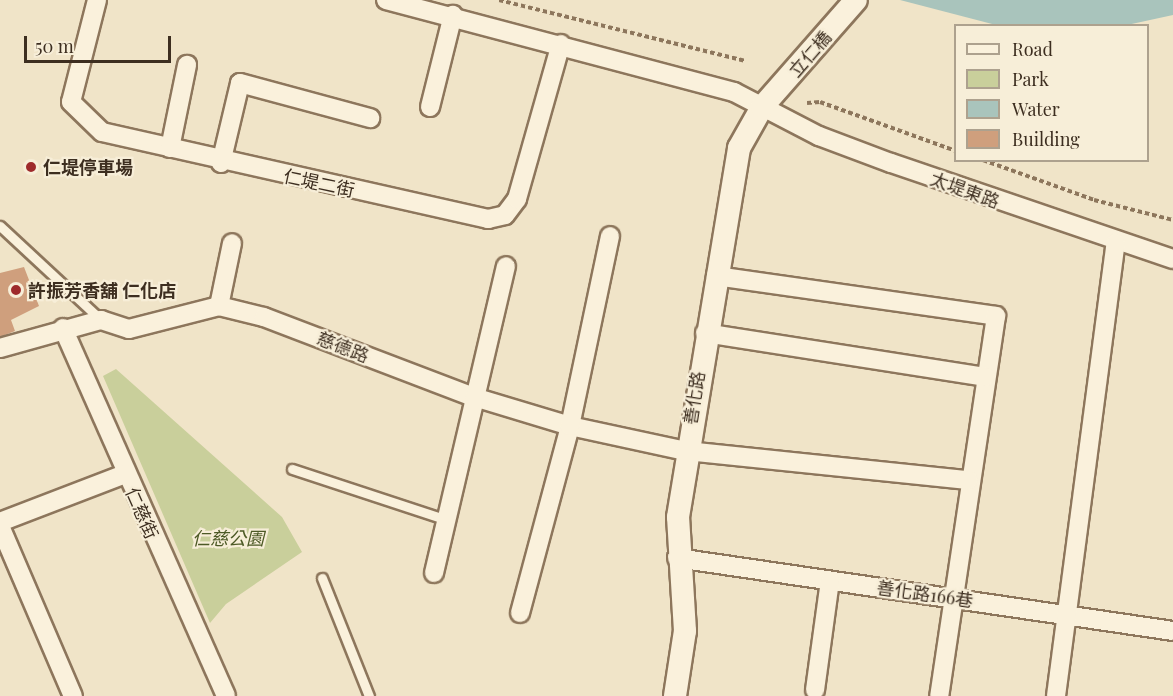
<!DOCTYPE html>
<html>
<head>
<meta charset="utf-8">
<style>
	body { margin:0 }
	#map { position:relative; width:1173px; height:696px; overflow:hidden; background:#f0e4c8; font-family:"Playfair Display","Noto Sans TC",serif }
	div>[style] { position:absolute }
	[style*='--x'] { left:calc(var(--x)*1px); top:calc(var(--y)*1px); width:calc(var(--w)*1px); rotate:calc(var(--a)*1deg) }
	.green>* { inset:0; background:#c9cf9b }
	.water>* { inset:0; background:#a9c4bc }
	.building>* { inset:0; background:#cf9f7d }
	.path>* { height:4px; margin-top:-2px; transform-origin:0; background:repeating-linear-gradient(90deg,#8d765c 0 4.5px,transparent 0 7.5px) }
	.roads { filter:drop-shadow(2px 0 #8d765c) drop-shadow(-2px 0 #8d765c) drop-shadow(0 2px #8d765c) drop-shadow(0 -2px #8d765c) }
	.service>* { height:9px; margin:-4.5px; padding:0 4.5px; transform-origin:4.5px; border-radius:4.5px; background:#faf1dc }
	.minor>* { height:18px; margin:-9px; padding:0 9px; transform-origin:9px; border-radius:9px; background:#faf1dc }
	.tertiary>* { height:22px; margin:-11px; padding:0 11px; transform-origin:11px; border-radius:11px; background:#faf1dc }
	.dots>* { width:16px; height:16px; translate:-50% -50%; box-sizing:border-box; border:3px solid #f7eed8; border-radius:50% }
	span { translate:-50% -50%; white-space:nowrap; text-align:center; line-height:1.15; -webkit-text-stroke:4.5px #f7eed8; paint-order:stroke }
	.street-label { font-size:18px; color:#3d2e20 }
	.poi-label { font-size:18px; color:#3d2e20; font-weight:700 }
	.left { translate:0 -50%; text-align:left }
	.park-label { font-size:18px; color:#4d5a26; font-style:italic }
	.legend { position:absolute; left:954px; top:24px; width:195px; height:138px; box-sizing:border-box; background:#f7eed8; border:2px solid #ada18e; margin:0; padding:8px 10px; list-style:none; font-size:18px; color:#3d2e20 }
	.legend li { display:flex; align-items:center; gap:12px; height:30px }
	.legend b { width:30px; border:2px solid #ada18e }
	.scale { position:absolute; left:24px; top:36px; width:147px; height:27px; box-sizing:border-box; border:3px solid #3d2e20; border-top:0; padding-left:8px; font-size:18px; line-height:21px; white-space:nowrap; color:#3d2e20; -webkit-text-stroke:4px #f7eed8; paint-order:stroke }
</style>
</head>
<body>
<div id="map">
	<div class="green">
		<div style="clip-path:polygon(116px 369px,282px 517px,302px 552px,226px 604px,210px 623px,103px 376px)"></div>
	</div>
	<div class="water">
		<div style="clip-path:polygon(900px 0,1173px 0,1173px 15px,1127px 25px,996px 25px)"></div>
	</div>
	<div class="building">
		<div style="clip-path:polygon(24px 267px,39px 306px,11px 320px,15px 331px,0 337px,0 273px)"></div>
	</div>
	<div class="path">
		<div style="--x:499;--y:0;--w:253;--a:13.9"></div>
		<div style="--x:807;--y:103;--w:13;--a:-4"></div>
		<div style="--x:820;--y:102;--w:145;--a:19.8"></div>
		<div style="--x:983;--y:160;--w:118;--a:19.8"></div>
		<div style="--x:1094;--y:200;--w:81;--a:14.2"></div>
	</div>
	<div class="roads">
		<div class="service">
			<div style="--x:0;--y:226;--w:138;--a:42.9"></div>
			<div style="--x:292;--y:469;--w:163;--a:18.2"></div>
			<div style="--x:322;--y:578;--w:127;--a:68.3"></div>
		</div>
		<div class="minor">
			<div style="--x:97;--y:0;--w:105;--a:104.3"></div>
			<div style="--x:71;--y:102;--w:43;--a:44.1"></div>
			<div style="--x:102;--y:132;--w:396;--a:12.7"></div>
			<div style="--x:488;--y:219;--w:17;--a:-13"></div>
			<div style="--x:505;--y:215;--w:20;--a:-53"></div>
			<div style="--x:517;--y:199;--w:161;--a:-74.2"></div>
			<div style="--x:386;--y:0;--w:360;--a:14.8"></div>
			<div style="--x:734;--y:92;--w:96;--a:27.4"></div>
			<div style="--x:819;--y:136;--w:77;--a:20.6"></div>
			<div style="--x:891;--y:163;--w:298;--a:18.8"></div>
			<div style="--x:430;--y:107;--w:95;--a:-76"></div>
			<div style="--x:170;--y:148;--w:85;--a:-78.4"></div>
			<div style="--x:221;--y:163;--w:82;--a:-76.6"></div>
			<div style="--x:240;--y:83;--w:135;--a:15.1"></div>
			<div style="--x:716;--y:276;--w:283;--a:8.1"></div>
			<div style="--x:996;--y:316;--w:384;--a:98.5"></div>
			<div style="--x:219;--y:306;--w:64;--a:-78.3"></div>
			<div style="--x:63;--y:328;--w:402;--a:66.1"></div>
			<div style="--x:705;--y:333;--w:284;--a:8.9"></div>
			<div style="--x:0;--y:348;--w:105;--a:-15.5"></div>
			<div style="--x:101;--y:320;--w:29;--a:18"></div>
			<div style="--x:129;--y:329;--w:93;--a:-14.3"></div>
			<div style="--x:219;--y:306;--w:46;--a:13.7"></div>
			<div style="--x:264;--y:317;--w:225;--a:20.9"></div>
			<div style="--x:474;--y:397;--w:100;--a:16.8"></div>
			<div style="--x:570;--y:426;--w:119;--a:12.2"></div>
			<div style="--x:686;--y:451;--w:284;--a:5.9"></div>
			<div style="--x:0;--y:522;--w:134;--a:-21"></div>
			<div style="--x:0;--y:526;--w:185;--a:66.8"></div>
			<div style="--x:677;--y:558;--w:501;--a:8.37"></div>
			<div style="--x:434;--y:573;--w:315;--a:-76.8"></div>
			<div style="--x:520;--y:613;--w:194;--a:-75"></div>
			<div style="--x:570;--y:426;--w:194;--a:-78.1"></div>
			<div style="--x:815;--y:690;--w:110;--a:-82.2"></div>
			<div style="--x:1056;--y:696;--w:457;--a:-82.5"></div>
		</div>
		<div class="tertiary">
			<div style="--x:675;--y:696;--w:66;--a:-81.3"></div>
			<div style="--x:685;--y:631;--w:114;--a:-93.5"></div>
			<div style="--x:678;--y:517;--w:374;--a:-80.6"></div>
			<div style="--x:739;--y:148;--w:47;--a:-60.7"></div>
			<div style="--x:762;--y:107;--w:142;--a:-48.7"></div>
		</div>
	</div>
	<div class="dots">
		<div style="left:31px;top:167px;background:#9e2a2b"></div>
		<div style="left:16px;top:290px;background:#9e2a2b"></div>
	</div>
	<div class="street-label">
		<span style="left:810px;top:54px;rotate:-49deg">立仁橋</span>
		<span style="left:319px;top:183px;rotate:12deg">仁堤二街</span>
		<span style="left:965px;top:190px;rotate:20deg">太堤東路</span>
		<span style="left:343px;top:347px;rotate:21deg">慈德路</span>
		<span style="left:694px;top:398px;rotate:-81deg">善化路</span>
		<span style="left:142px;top:513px;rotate:66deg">仁慈街</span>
		<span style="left:925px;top:594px;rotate:8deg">善化路166巷</span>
	</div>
	<div class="poi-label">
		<span class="left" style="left:43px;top:167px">仁堤停車場</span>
		<span class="left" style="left:28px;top:290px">許振芳香舖 仁化店</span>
	</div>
	<div class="park-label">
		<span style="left:228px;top:538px">仁慈公園</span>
	</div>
	<ul class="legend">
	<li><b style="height:8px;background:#faf1dc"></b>Road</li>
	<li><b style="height:16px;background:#c9cf9b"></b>Park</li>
	<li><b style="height:16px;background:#a9c4bc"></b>Water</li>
	<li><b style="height:16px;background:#cf9f7d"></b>Building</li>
	</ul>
	<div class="scale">50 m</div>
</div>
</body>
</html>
